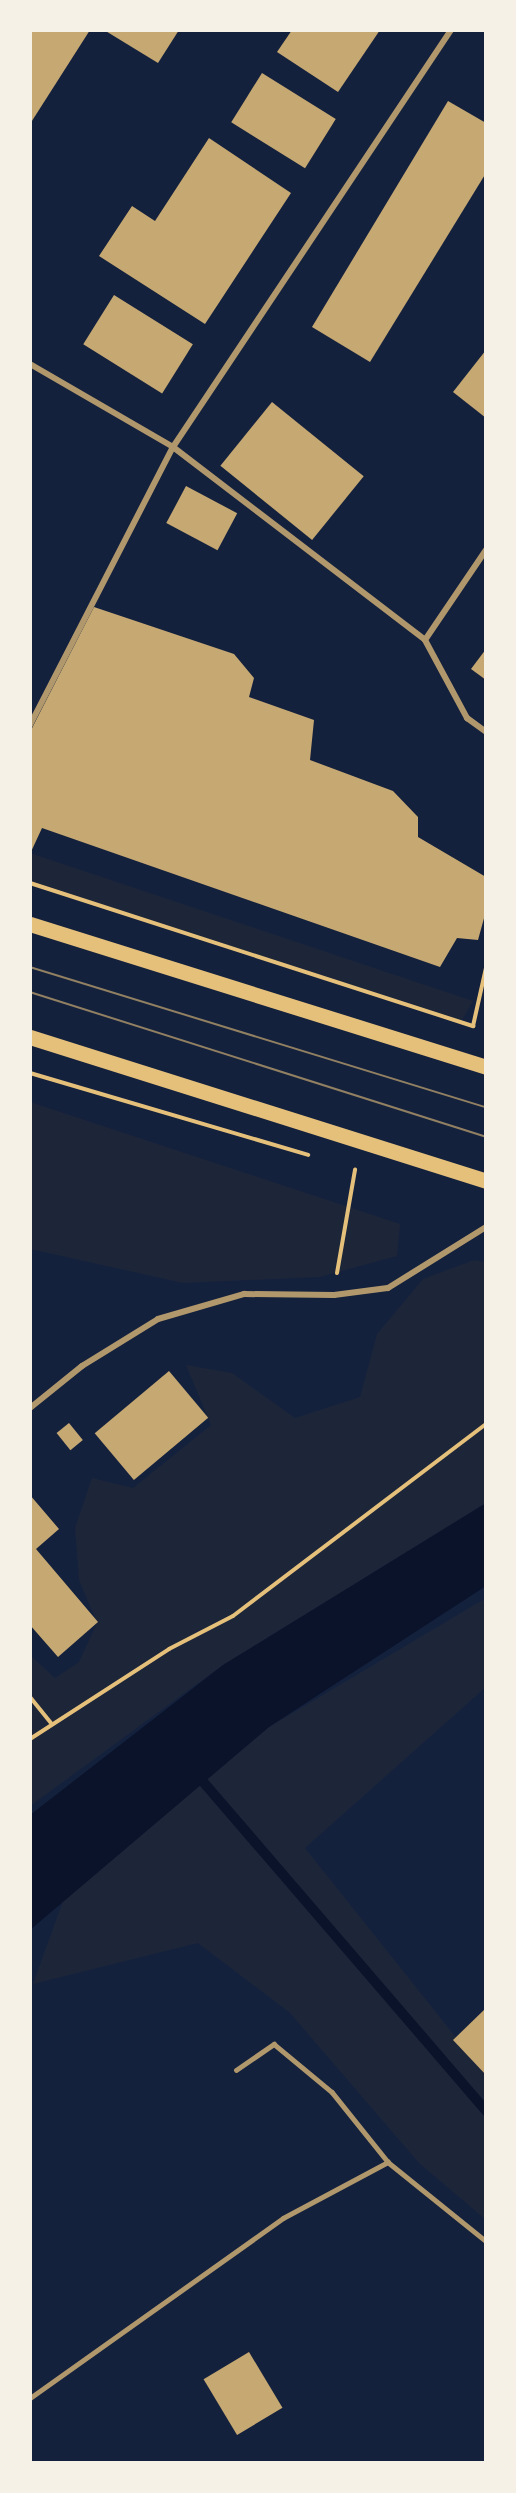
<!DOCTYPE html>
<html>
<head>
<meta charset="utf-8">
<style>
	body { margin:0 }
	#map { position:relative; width:516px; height:2493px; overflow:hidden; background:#14213d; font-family:"Alegreya Sans",sans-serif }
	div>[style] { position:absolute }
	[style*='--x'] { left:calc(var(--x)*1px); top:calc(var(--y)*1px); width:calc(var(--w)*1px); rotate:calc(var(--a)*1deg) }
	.green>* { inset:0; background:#1d2539 }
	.water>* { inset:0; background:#0b132b }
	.stream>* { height:10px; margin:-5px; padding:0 5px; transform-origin:5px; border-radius:5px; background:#0b132b }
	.building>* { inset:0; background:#c6a872; transform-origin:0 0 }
	.path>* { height:4px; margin:-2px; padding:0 2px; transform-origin:2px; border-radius:2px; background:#e5c07b }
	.service>* { height:4.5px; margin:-2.25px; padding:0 2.25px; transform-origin:2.25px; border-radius:2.25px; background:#b1986c }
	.minor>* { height:6px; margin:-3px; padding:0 3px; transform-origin:3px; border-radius:3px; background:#b1986c }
	.primary>* { height:15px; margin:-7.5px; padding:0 7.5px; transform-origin:7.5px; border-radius:7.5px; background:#e5c07b }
	.tram>* { height:1.5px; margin:-0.75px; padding:0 0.75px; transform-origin:0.75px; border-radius:0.75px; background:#918062 }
	span { translate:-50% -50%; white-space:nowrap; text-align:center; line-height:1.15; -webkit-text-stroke:4.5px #f6f1e7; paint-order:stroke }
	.frame { position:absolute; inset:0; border:32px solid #f6f1e7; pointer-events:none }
</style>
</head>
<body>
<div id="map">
	<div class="green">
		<div style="clip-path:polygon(30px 853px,473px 1001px,461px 1022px,30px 883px)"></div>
		<div style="clip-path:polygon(30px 1102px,400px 1224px,397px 1256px,320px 1277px,183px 1283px,30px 1249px)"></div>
		<div style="clip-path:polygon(474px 1260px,486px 1262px,486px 1503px,223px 1665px,30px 1806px,30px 1655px,55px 1678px,79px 1662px,97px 1623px,79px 1580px,75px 1528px,92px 1478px,133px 1488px,211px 1425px,186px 1365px,232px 1373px,295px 1418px,360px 1397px,377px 1334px,423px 1279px)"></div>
		<div style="clip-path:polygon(486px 1598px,486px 1687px,305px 1848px,486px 2075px,486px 2220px,419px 2163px,290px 2013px,198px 1943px,33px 1984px,63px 1901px,269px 1727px)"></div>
	</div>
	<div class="water">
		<div style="clip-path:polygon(486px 1503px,486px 1586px,269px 1727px,30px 1930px,30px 1815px,223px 1665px)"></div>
	</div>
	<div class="stream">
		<div style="--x:193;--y:1770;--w:450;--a:49.3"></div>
	</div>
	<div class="building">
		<div style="clip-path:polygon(30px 30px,90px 30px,30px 124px)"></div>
		<div style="clip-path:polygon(104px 30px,179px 30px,158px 63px)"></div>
		<div style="clip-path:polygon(292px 30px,380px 30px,338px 92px,277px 52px)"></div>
		<div style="left:262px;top:73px;width:87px;height:58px;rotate:32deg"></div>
		<div style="clip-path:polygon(448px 101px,486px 123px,486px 173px,370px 362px,312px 327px)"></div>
		<div style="clip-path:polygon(209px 138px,291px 193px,205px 324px,99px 256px,132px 206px,155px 221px)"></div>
		<div style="left:114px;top:295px;width:93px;height:58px;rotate:32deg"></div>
		<div style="clip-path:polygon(486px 350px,486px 418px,453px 392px)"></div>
		<div style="left:272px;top:402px;width:118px;height:82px;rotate:39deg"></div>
		<div style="left:186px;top:486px;width:58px;height:42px;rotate:28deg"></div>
		<div style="clip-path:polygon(94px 607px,234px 654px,254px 678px,249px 697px,314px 720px,310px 760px,393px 791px,418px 817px,418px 837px,486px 877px,486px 911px,478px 940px,457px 938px,440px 967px,42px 828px,30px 854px,30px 732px)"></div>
		<div style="clip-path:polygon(486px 649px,486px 680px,471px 669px)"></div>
		<div style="left:169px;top:1371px;width:61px;height:97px;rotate:50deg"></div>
		<div style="left:69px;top:1423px;width:22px;height:16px;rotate:51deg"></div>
		<div style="clip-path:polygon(30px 1495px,59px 1529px,36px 1549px,98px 1622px,58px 1657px,30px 1625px)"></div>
		<div style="clip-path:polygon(486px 2008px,486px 2075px,453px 2040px)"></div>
		<div style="left:249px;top:2352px;width:65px;height:53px;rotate:59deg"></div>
	</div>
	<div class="path">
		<div style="--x:30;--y:883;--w:466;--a:17.9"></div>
		<div style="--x:473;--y:1026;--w:59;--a:-77.4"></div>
		<div style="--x:30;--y:1073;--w:290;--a:16.4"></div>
		<div style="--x:337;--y:1273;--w:105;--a:-80.1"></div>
		<div style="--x:30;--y:1697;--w:33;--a:51"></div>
		<div style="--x:30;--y:1739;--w:166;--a:-32.9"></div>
		<div style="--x:169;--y:1649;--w:72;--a:-27.3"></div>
		<div style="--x:233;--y:1616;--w:318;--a:-37.2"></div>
	</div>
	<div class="service">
		<div style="--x:236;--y:2070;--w:46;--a:-34.4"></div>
		<div style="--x:274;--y:2044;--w:75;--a:39.6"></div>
		<div style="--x:332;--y:2092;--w:90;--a:51.3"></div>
		<div style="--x:30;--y:2398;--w:310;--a:-35.4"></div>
		<div style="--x:283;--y:2218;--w:119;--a:-28.1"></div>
		<div style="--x:388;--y:2162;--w:126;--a:38.9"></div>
	</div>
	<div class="minor">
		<div style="--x:30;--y:364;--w:165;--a:30.1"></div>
		<div style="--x:173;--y:447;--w:317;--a:37.4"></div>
		<div style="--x:425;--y:640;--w:89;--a:61.7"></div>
		<div style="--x:467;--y:718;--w:24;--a:36"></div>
		<div style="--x:425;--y:640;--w:109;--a:-55.9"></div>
		<div style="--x:30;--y:725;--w:313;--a:-62.8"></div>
		<div style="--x:173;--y:447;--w:501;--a:-56.31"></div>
		<div style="--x:30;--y:1408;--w:67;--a:-38.9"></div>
		<div style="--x:82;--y:1366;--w:89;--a:-31.7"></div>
		<div style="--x:158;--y:1319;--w:90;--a:-16.2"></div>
		<div style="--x:244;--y:1294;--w:90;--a:0.6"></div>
		<div style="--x:334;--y:1295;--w:54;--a:-7.4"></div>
		<div style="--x:388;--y:1288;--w:115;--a:-31.9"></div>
	</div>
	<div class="primary">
		<div style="--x:30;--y:924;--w:478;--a:17.4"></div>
		<div style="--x:30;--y:1037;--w:478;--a:17.5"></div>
	</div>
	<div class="tram">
		<div style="--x:30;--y:967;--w:477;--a:17.1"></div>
		<div style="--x:30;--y:992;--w:478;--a:17.6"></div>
	</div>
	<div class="frame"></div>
</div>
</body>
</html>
